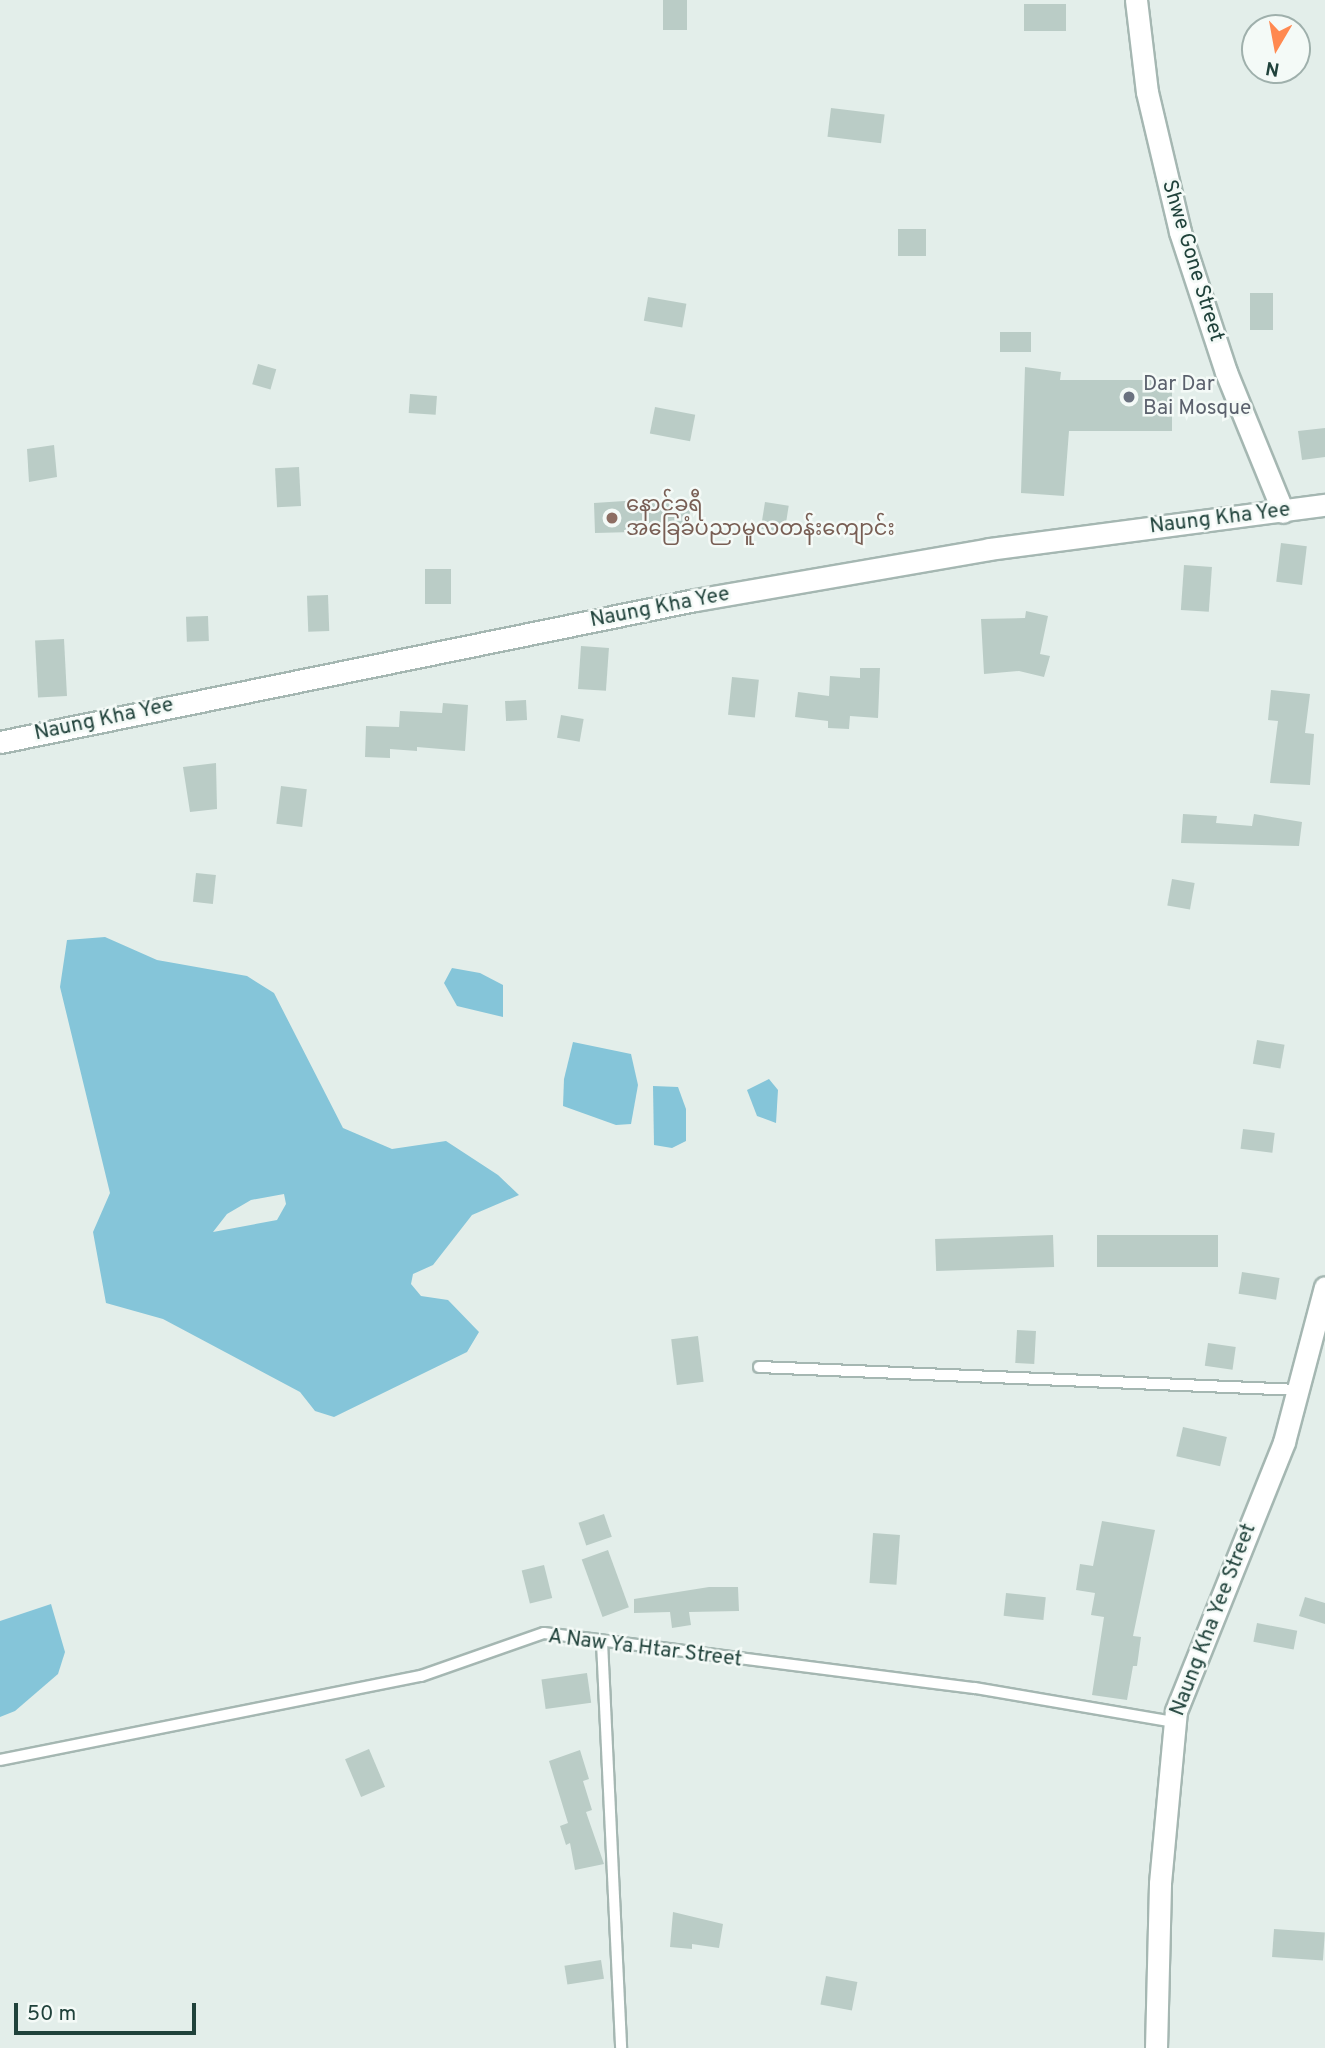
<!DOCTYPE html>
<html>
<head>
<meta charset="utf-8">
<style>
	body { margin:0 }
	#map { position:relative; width:1325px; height:2048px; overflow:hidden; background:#e3eeea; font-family:Overpass,"Noto Sans Myanmar",sans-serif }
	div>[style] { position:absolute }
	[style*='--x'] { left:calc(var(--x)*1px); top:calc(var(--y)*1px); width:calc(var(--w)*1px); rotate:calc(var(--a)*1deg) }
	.water>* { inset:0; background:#85c5d9 }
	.building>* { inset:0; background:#baccc6; transform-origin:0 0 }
	.roads { filter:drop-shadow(2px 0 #a5b7b2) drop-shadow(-2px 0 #a5b7b2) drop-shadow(0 2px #a5b7b2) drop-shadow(0 -2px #a5b7b2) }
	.lane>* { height:10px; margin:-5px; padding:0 5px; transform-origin:5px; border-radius:5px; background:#fff }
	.street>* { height:21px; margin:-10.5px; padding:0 10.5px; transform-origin:10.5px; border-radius:10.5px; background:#fff }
	.dots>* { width:19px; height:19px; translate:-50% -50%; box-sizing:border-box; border:4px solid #f4faf7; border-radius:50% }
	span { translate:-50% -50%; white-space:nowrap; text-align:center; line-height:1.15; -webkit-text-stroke:5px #f4faf7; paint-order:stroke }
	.street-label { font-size:21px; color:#20423b }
	.worship-label { font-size:21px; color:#5b616d }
	.left { translate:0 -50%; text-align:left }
	.education-label { font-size:21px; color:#785e54 }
	.north { position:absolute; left:1241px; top:14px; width:70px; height:70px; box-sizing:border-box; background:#f4faf7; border:2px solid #9fb0ac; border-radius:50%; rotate:190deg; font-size:19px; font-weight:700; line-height:28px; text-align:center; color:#20423b }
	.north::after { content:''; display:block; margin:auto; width:24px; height:32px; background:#ff8950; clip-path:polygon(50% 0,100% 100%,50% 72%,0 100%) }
	.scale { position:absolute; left:14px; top:2003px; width:182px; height:32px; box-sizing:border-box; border:4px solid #20423b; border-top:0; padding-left:9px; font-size:21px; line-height:24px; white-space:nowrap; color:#20423b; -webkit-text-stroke:5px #f4faf7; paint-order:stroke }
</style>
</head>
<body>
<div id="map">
	<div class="water">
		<div style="clip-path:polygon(evenodd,105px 937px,157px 960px,247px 976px,274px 993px,343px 1128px,392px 1149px,446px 1141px,498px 1175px,519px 1195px,472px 1215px,433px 1265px,413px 1274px,411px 1284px,421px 1296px,448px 1300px,479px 1332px,467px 1352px,334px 1417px,315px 1411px,300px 1392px,163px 1319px,106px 1303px,93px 1232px,110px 1193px,60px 987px,67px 940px,105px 937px,284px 1194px,286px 1204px,277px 1220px,213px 1232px,227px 1214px,251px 1200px,284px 1194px)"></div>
		<div style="clip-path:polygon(452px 968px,480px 973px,503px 985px,503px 1017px,457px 1006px,444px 983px)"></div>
		<div style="clip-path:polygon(573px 1042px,631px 1054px,638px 1085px,631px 1124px,616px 1125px,563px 1106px,564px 1079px)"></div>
		<div style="clip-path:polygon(769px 1079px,778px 1090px,776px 1123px,757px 1116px,747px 1090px)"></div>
		<div style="clip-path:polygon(653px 1086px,678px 1087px,686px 1109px,686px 1141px,672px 1148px,654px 1145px)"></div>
		<div style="clip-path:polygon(51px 1604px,65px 1652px,58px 1674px,15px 1711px,0 1717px,0 1621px)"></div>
	</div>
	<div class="building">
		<div style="left:663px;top:0;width:24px;height:30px"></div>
		<div style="left:1024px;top:4px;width:42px;height:27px"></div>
		<div style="left:831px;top:108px;width:54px;height:29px;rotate:7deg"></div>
		<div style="left:898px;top:229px;width:28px;height:27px"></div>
		<div style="left:1250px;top:293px;width:23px;height:37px"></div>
		<div style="left:648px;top:297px;width:39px;height:24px;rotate:10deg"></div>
		<div style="left:1000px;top:332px;width:31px;height:20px"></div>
		<div style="left:258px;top:364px;width:19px;height:21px;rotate:16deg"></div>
		<div style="clip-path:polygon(1025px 367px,1061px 372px,1060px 380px,1172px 380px,1172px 431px,1069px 431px,1064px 496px,1021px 493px)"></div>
		<div style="left:410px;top:394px;width:27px;height:19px;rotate:4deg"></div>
		<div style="left:655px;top:407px;width:41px;height:27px;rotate:11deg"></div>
		<div style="clip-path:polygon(1325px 428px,1325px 457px,1302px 460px,1298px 431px)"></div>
		<div style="clip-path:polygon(54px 445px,57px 477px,29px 482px,27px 449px)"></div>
		<div style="left:299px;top:467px;width:39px;height:24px;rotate:87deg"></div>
		<div style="clip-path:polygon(655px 499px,691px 505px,686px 537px,633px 528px,633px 532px,595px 533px,594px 503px)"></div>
		<div style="left:765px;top:502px;width:24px;height:27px;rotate:9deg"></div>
		<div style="left:1281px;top:543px;width:26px;height:39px;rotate:7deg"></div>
		<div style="left:1184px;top:565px;width:28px;height:45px;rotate:4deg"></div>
		<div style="left:451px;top:569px;width:35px;height:26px;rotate:90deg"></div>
		<div style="left:328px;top:595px;width:36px;height:21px;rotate:88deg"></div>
		<div style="clip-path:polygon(1026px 611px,1048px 616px,1040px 654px,1050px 656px,1044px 677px,1019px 671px,984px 674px,981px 619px,1025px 618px)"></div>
		<div style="left:208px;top:616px;width:25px;height:22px;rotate:88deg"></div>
		<div style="left:64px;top:639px;width:57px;height:29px;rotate:87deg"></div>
		<div style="left:581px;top:646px;width:28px;height:43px;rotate:4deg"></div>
		<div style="clip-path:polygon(860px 668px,880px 668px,878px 718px,850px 716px,849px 729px,828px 728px,828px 721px,795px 717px,798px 692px,829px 696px,830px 676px,860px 678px)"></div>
		<div style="left:732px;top:677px;width:27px;height:38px;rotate:6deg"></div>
		<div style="clip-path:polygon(1271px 690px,1310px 694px,1305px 733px,1314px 734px,1310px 785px,1270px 783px,1278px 721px,1268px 720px)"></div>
		<div style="left:526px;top:700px;width:20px;height:21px;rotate:87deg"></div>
		<div style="clip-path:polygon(443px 703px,468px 705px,465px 751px,417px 747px,417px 751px,390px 749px,390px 758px,365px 757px,366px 726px,399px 727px,400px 711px,442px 713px)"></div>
		<div style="left:561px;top:715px;width:23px;height:23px;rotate:10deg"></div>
		<div style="clip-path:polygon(216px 763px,217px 809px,190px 812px,183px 767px)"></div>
		<div style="left:281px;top:786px;width:26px;height:38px;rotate:7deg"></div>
		<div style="clip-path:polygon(1183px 814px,1217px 816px,1216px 823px,1252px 826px,1254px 814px,1302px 822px,1299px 846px,1181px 843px)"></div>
		<div style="left:196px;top:873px;width:20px;height:29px;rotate:6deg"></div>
		<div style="left:1172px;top:879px;width:23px;height:27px;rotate:10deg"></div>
		<div style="left:1257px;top:1040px;width:28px;height:24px;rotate:10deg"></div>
		<div style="left:1243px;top:1129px;width:32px;height:20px;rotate:7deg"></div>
		<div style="left:1053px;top:1235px;width:32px;height:118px;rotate:88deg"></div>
		<div style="left:1097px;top:1235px;width:121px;height:32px"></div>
		<div style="left:1242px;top:1272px;width:38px;height:22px;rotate:9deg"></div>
		<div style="left:1017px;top:1330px;width:19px;height:33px;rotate:3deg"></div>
		<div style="left:698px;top:1336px;width:46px;height:27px;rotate:83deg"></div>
		<div style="left:1208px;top:1343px;width:28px;height:23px;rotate:8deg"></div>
		<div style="left:1183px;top:1427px;width:45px;height:30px;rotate:13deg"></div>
		<div style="left:604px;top:1514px;width:24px;height:27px;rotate:71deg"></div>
		<div style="clip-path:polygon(1102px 1521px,1155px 1530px,1133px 1636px,1141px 1637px,1137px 1666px,1133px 1666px,1127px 1700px,1092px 1695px,1104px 1617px,1091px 1615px,1095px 1593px,1076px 1590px,1080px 1564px,1093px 1566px)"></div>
		<div style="left:873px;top:1533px;width:27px;height:50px;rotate:4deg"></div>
		<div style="left:608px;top:1550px;width:61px;height:28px;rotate:70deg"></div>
		<div style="left:544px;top:1565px;width:34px;height:23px;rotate:76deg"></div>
		<div style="clip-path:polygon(709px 1587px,738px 1587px,739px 1611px,689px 1612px,691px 1625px,672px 1628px,670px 1612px,634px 1613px,634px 1599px)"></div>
		<div style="left:1006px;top:1593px;width:40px;height:23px;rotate:6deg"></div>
		<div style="clip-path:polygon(1305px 1597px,1325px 1603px,1325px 1624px,1299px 1616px)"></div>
		<div style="left:1257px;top:1623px;width:41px;height:19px;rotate:11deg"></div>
		<div style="left:587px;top:1673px;width:30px;height:46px;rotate:82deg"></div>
		<div style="left:369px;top:1749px;width:41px;height:26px;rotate:67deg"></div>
		<div style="clip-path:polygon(580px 1750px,589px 1779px,583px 1781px,592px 1810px,586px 1812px,604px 1864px,575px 1870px,570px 1843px,566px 1845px,560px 1826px,568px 1823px,549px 1761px)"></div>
		<div style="clip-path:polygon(673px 1912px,723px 1924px,719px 1948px,692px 1944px,692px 1949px,670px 1947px)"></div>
		<div style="left:1274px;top:1929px;width:51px;height:28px;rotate:4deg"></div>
		<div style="left:601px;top:1960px;width:19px;height:37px;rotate:81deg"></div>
		<div style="left:826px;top:1976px;width:32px;height:29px;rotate:11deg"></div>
	</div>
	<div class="roads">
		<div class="lane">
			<div style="--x:759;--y:1367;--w:540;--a:2.44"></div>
			<div style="--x:602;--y:1642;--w:406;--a:87.3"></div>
			<div style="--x:0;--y:1760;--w:429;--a:-11.3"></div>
			<div style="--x:421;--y:1676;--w:130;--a:-19.3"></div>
			<div style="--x:544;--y:1633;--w:434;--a:7.3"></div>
			<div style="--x:975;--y:1688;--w:202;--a:9.7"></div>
		</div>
		<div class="street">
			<div style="--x:1136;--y:0;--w:93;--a:83.2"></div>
			<div style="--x:1147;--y:92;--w:144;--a:76.7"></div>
			<div style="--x:1180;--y:232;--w:147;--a:71.8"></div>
			<div style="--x:1226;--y:372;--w:151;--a:67.8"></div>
			<div style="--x:0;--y:742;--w:709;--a:-11.55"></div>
			<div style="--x:695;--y:600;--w:298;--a:-9.8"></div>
			<div style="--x:989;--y:549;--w:339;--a:-7.5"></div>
			<div style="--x:1156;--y:2048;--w:165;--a:-88.6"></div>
			<div style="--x:1160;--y:1883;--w:173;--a:-84.7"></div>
			<div style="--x:1176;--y:1711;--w:290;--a:-68.1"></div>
			<div style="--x:1284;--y:1442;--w:160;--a:-75.2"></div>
		</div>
	</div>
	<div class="dots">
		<div style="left:1129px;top:397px;background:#6b7280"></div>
		<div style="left:612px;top:518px;background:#8d6e63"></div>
	</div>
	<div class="street-label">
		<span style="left:1192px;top:261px;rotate:73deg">Shwe Gone Street</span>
		<span style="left:1220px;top:519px;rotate:-7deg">Naung Kha Yee</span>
		<span style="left:660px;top:608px;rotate:-11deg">Naung Kha Yee</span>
		<span style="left:104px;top:720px;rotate:-12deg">Naung Kha Yee</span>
		<span style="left:1214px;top:1620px;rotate:-69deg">Naung Kha Yee Street</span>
		<span style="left:645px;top:1649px;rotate:7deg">A Naw Ya Htar Street</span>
	</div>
	<div class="worship-label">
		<span class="left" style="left:1143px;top:397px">Dar Dar<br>Bai Mosque</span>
	</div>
	<div class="education-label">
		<span class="left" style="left:626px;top:518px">နောင်ခရီ<br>အခြေခံပညာမူလတန်းကျောင်း</span>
	</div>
	<div class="north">N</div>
	<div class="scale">50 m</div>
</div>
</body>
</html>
